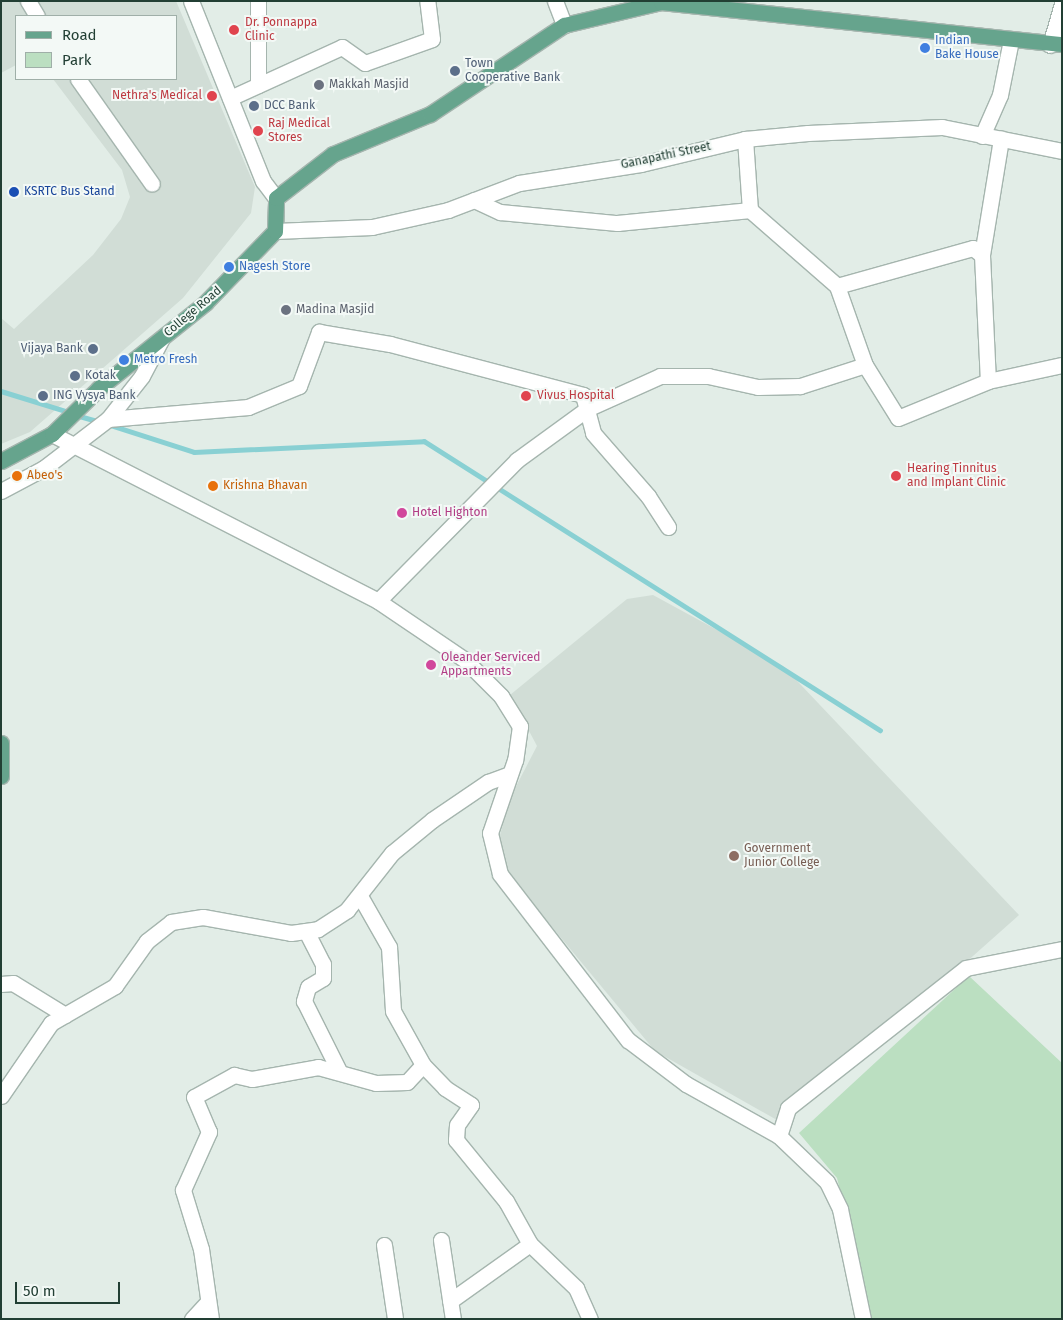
<!DOCTYPE html>
<html>
<head>
<meta charset="utf-8">
<style>
	body { margin:0 }
	#map { position:relative; width:1063px; height:1320px; overflow:hidden; background:#e2ede7; font-family:"Fira Sans",sans-serif }
	div>[style] { position:absolute }
	[style*='--x'] { left:calc(var(--x)*1px); top:calc(var(--y)*1px); width:calc(var(--w)*1px); rotate:calc(var(--a)*1deg) }
	.built>* { inset:0; background:#d1ddd6 }
	.green>* { inset:0; background:#bbdfc1 }
	.stream>* { height:4.5px; margin:-2.25px; padding:0 2.25px; transform-origin:2.25px; border-radius:2.25px; background:#89d0d3 }
	.roads { filter:drop-shadow(1px 0 #a5b5ae) drop-shadow(-1px 0 #a5b5ae) drop-shadow(0 1px #a5b5ae) drop-shadow(0 -1px #a5b5ae) }
	.minor>* { height:15px; margin:-7.5px; padding:0 7.5px; transform-origin:7.5px; border-radius:7.5px; background:#fff }
	.tertiary>* { height:15px; margin:-7.5px; padding:0 7.5px; transform-origin:7.5px; border-radius:7.5px; background:#fff }
	.primary>* { height:15px; margin:-7.5px; padding:0 7.5px; transform-origin:7.5px; border-radius:7.5px; background:#66a48d }
	.dots>* { width:14px; height:14px; translate:-50% -50%; box-sizing:border-box; border:2px solid #f3f9f6; border-radius:50% }
	span { translate:-50% -50%; white-space:nowrap; text-align:center; line-height:1.15; -webkit-text-stroke:4px #f3f9f6; paint-order:stroke }
	.health-label { font-size:12px; color:#be3a42 }
	.left { translate:0 -50%; text-align:left }
	.right { translate:-100% -50%; text-align:right }
	.shop-label { font-size:12px; color:#366cbe }
	.service-label { font-size:12px; color:#4e5e75 }
	.worship-label { font-size:12px; color:#5b616d }
	.street-label { font-size:12px; color:#223f34 }
	.transit-label { font-size:12px; color:#164399 }
	.food-label { font-size:12px; color:#c56008 }
	.hotel-label { font-size:12px; color:#b23c85 }
	.education-label { font-size:12px; color:#785e54 }
	.frame { position:absolute; inset:0; border:2px solid #223f34; pointer-events:none }
	.legend { position:absolute; left:15px; top:15px; width:162px; height:65px; box-sizing:border-box; background:#f3f9f6; border:1px solid #9fafa8; margin:0; padding:6px 9px; list-style:none; font-size:15px; color:#223f34 }
	.legend li { display:flex; align-items:center; gap:10px; height:25px }
	.legend b { width:25px; border:1px solid #9fafa8 }
	.scale { position:absolute; left:15px; top:1282px; width:105px; height:22px; box-sizing:border-box; border:2px solid #223f34; border-top:0; padding-left:6px; font-size:15px; line-height:18px; white-space:nowrap; color:#223f34; -webkit-text-stroke:4px #f3f9f6; paint-order:stroke }
</style>
</head>
<body>
<div id="map">
	<div class="built">
		<div style="clip-path:polygon(1px 1px,176px 1px,255px 187px,251px 213px,183px 298px,30px 432px,1px 444px,1px 318px,14px 329px,93px 255px,121px 219px,130px 197px,122px 170px,53px 79px,176px 79px,176px 16px,16px 16px,16px 65px,1px 73px)"></div>
		<div style="clip-path:polygon(653px 595px,783px 666px,1019px 915px,784px 1124px,655px 1051px,508px 874px,499px 839px,510px 798px,537px 746px,510px 695px,627px 599px)"></div>
	</div>
	<div class="green">
		<div style="clip-path:polygon(969px 976px,1062px 1063px,1062px 1319px,872px 1319px,837px 1178px,799px 1133px)"></div>
	</div>
	<div class="stream">
		<div style="--x:1;--y:391;--w:71;--a:17.2"></div>
		<div style="--x:76;--y:415;--w:25;--a:16"></div>
		<div style="--x:107;--y:424;--w:91;--a:17.8"></div>
		<div style="--x:194;--y:452;--w:230;--a:-2.7"></div>
		<div style="--x:424;--y:441;--w:540;--a:32.37"></div>
	</div>
	<div class="roads">
		<div class="minor">
			<div style="--x:28;--y:1;--w:17;--a:59"></div>
			<div style="--x:555;--y:1;--w:26;--a:69"></div>
			<div style="--x:1050;--y:45;--w:43;--a:-73.7"></div>
			<div style="--x:78;--y:79;--w:128;--a:54.8"></div>
			<div style="--x:258;--y:85;--w:84;--a:-90"></div>
			<div style="--x:230;--y:98;--w:123;--a:-24.5"></div>
			<div style="--x:342;--y:47;--w:28;--a:35"></div>
			<div style="--x:365;--y:63;--w:71;--a:-19.7"></div>
			<div style="--x:432;--y:39;--w:38;--a:-97"></div>
			<div style="--x:982;--y:136;--w:45;--a:-66.3"></div>
			<div style="--x:1000;--y:95;--w:56;--a:-78.7"></div>
			<div style="--x:745;--y:139;--w:71;--a:86"></div>
			<div style="--x:474;--y:200;--w:29;--a:25"></div>
			<div style="--x:500;--y:212;--w:118;--a:5.4"></div>
			<div style="--x:617;--y:223;--w:134;--a:-5.6"></div>
			<div style="--x:750;--y:210;--w:116;--a:41.1"></div>
			<div style="--x:837;--y:286;--w:141;--a:-15.6"></div>
			<div style="--x:973;--y:248;--w:11;--a:38"></div>
			<div style="--x:982;--y:255;--w:126;--a:87.3"></div>
			<div style="--x:988;--y:381;--w:76;--a:-12.2"></div>
			<div style="--x:275;--y:231;--w:97;--a:-2.4"></div>
			<div style="--x:372;--y:227;--w:78;--a:-12.6"></div>
			<div style="--x:448;--y:210;--w:76;--a:-20.8"></div>
			<div style="--x:519;--y:183;--w:123;--a:-8.9"></div>
			<div style="--x:641;--y:164;--w:107;--a:-13.5"></div>
			<div style="--x:745;--y:139;--w:63;--a:-5.4"></div>
			<div style="--x:808;--y:133;--w:134;--a:-2.6"></div>
			<div style="--x:942;--y:127;--w:122;--a:11.3"></div>
			<div style="--x:982;--y:255;--w:118;--a:-80.7"></div>
			<div style="--x:837;--y:286;--w:84;--a:70.5"></div>
			<div style="--x:865;--y:365;--w:62;--a:58.1"></div>
			<div style="--x:898;--y:418;--w:97;--a:-22.3"></div>
			<div style="--x:162;--y:338;--w:43;--a:117.8"></div>
			<div style="--x:142;--y:376;--w:55;--a:128.3"></div>
			<div style="--x:108;--y:419;--w:141;--a:-4.9"></div>
			<div style="--x:248;--y:407;--w:55;--a:-22.4"></div>
			<div style="--x:299;--y:386;--w:58;--a:-69.7"></div>
			<div style="--x:319;--y:332;--w:72;--a:9.6"></div>
			<div style="--x:390;--y:344;--w:200;--a:14.8"></div>
			<div style="--x:583;--y:395;--w:39;--a:75"></div>
			<div style="--x:593;--y:433;--w:84;--a:48.9"></div>
			<div style="--x:648;--y:496;--w:37;--a:57"></div>
			<div style="--x:587;--y:409;--w:80;--a:-24.3"></div>
			<div style="--x:660;--y:376;--w:48;--a:0"></div>
			<div style="--x:708;--y:376;--w:51;--a:12.4"></div>
			<div style="--x:758;--y:387;--w:42;--a:-1.4"></div>
			<div style="--x:800;--y:386;--w:68;--a:-17.9"></div>
			<div style="--x:1;--y:491;--w:49;--a:-28.1"></div>
			<div style="--x:44;--y:468;--w:81;--a:-37.4"></div>
			<div style="--x:360;--y:896;--w:59;--a:60.4"></div>
			<div style="--x:389;--y:947;--w:64;--a:86.4"></div>
			<div style="--x:393;--y:1011;--w:62;--a:60.9"></div>
			<div style="--x:423;--y:1065;--w:32;--a:46"></div>
			<div style="--x:445;--y:1088;--w:31;--a:33"></div>
			<div style="--x:471;--y:1105;--w:24;--a:125"></div>
			<div style="--x:457;--y:1125;--w:15;--a:94"></div>
			<div style="--x:456;--y:1140;--w:79;--a:50.7"></div>
			<div style="--x:506;--y:1201;--w:49;--a:60.8"></div>
			<div style="--x:530;--y:1244;--w:98;--a:144.5"></div>
			<div style="--x:306;--y:931;--w:37;--a:63"></div>
			<div style="--x:323;--y:964;--w:14;--a:90"></div>
			<div style="--x:323;--y:978;--w:17;--a:149"></div>
			<div style="--x:308;--y:987;--w:15;--a:106"></div>
			<div style="--x:304;--y:1001;--w:78;--a:63.4"></div>
			<div style="--x:1;--y:984;--w:12;--a:-5"></div>
			<div style="--x:13;--y:983;--w:61;--a:31.6"></div>
			<div style="--x:1;--y:1096;--w:88;--a:-55.6"></div>
			<div style="--x:51;--y:1023;--w:74;--a:-30"></div>
			<div style="--x:115;--y:986;--w:55;--a:-54.6"></div>
			<div style="--x:147;--y:941;--w:31;--a:-38"></div>
			<div style="--x:171;--y:922;--w:32;--a:-9"></div>
			<div style="--x:203;--y:917;--w:89;--a:10.3"></div>
			<div style="--x:291;--y:933;--w:27;--a:-8"></div>
			<div style="--x:318;--y:929;--w:35;--a:-33"></div>
			<div style="--x:347;--y:910;--w:73;--a:-51.7"></div>
			<div style="--x:392;--y:853;--w:52;--a:-39.5"></div>
			<div style="--x:432;--y:820;--w:68;--a:-34.2"></div>
			<div style="--x:488;--y:782;--w:23;--a:-20"></div>
			<div style="--x:779;--y:1136;--w:29;--a:-72"></div>
			<div style="--x:788;--y:1108;--w:226;--a:-38.2"></div>
			<div style="--x:966;--y:968;--w:98;--a:-11.2"></div>
			<div style="--x:441;--y:1240;--w:80;--a:81.4"></div>
			<div style="--x:530;--y:1244;--w:64;--a:43.7"></div>
			<div style="--x:576;--y:1288;--w:34;--a:66"></div>
			<div style="--x:384;--y:1245;--w:75;--a:81.5"></div>
			<div style="--x:192;--y:1319;--w:23;--a:-47"></div>
			<div style="--x:211;--y:1319;--w:71;--a:-98.1"></div>
			<div style="--x:201;--y:1249;--w:62;--a:-107"></div>
			<div style="--x:183;--y:1190;--w:64;--a:-65.9"></div>
			<div style="--x:209;--y:1132;--w:38;--a:-113"></div>
			<div style="--x:194;--y:1097;--w:46;--a:-28.8"></div>
			<div style="--x:234;--y:1075;--w:18;--a:13"></div>
			<div style="--x:252;--y:1079;--w:67;--a:-10.3"></div>
			<div style="--x:318;--y:1067;--w:60;--a:15.4"></div>
			<div style="--x:376;--y:1083;--w:31;--a:-2"></div>
			<div style="--x:407;--y:1082;--w:23;--a:-47"></div>
		</div>
		<div class="tertiary">
			<div style="--x:191;--y:1;--w:194;--a:68.2"></div>
			<div style="--x:263;--y:181;--w:21;--a:53"></div>
			<div style="--x:52;--y:434;--w:366;--a:27.1"></div>
			<div style="--x:378;--y:601;--w:105;--a:34.1"></div>
			<div style="--x:465;--y:660;--w:51;--a:45"></div>
			<div style="--x:501;--y:696;--w:36;--a:58"></div>
			<div style="--x:520;--y:726;--w:34;--a:98"></div>
			<div style="--x:515;--y:760;--w:77;--a:108.9"></div>
			<div style="--x:490;--y:833;--w:42;--a:76.3"></div>
			<div style="--x:500;--y:874;--w:210;--a:52.4"></div>
			<div style="--x:628;--y:1040;--w:73;--a:37.2"></div>
			<div style="--x:686;--y:1084;--w:107;--a:29.2"></div>
			<div style="--x:779;--y:1136;--w:66;--a:43.8"></div>
			<div style="--x:827;--y:1182;--w:30;--a:64"></div>
			<div style="--x:840;--y:1209;--w:112;--a:78.2"></div>
			<div style="--x:378;--y:601;--w:198;--a:-45.4"></div>
			<div style="--x:517;--y:460;--w:87;--a:-36.1"></div>
		</div>
		<div class="primary">
			<div style="--x:1;--y:461;--w:58;--a:-27.9"></div>
			<div style="--x:52;--y:434;--w:66;--a:-44.4"></div>
			<div style="--x:99;--y:388;--w:136;--a:-38.7"></div>
			<div style="--x:205;--y:303;--w:100;--a:-45.8"></div>
			<div style="--x:275;--y:231;--w:33;--a:-88"></div>
			<div style="--x:276;--y:198;--w:72;--a:-37.7"></div>
			<div style="--x:333;--y:154;--w:105;--a:-22.4"></div>
			<div style="--x:430;--y:114;--w:161;--a:-33.6"></div>
			<div style="--x:564;--y:25;--w:100;--a:-13.3"></div>
			<div style="--x:661;--y:2;--w:403;--a:6"></div>
			<div style="--x:1;--y:743;--w:33;--a:90"></div>
		</div>
	</div>
	<div class="dots">
		<div style="left:234px;top:30px;background:#e0444e"></div>
		<div style="left:925px;top:48px;background:#3f7fe0"></div>
		<div style="left:455px;top:71px;background:#5c6f8a"></div>
		<div style="left:319px;top:85px;background:#6b7280"></div>
		<div style="left:212px;top:96px;background:#e0444e"></div>
		<div style="left:254px;top:106px;background:#5c6f8a"></div>
		<div style="left:258px;top:131px;background:#e0444e"></div>
		<div style="left:14px;top:192px;background:#1a4fb4"></div>
		<div style="left:229px;top:267px;background:#3f7fe0"></div>
		<div style="left:286px;top:310px;background:#6b7280"></div>
		<div style="left:93px;top:349px;background:#5c6f8a"></div>
		<div style="left:124px;top:360px;background:#3f7fe0"></div>
		<div style="left:75px;top:376px;background:#5c6f8a"></div>
		<div style="left:43px;top:396px;background:#5c6f8a"></div>
		<div style="left:526px;top:396px;background:#e0444e"></div>
		<div style="left:17px;top:476px;background:#e8710a"></div>
		<div style="left:896px;top:476px;background:#e0444e"></div>
		<div style="left:213px;top:486px;background:#e8710a"></div>
		<div style="left:402px;top:513px;background:#d1479c"></div>
		<div style="left:431px;top:665px;background:#d1479c"></div>
		<div style="left:734px;top:856px;background:#8d6e63"></div>
	</div>
	<div class="health-label">
		<span class="left" style="left:245px;top:30px">Dr. Ponnappa<br>Clinic</span>
		<span class="right" style="left:202px;top:96px">Nethra's Medical</span>
		<span class="left" style="left:268px;top:131px">Raj Medical<br>Stores</span>
		<span class="left" style="left:537px;top:396px">Vivus Hospital</span>
		<span class="left" style="left:907px;top:476px">Hearing Tinnitus<br>and Implant Clinic</span>
	</div>
	<div class="shop-label">
		<span class="left" style="left:935px;top:48px">Indian<br>Bake House</span>
		<span class="left" style="left:239px;top:267px">Nagesh Store</span>
		<span class="left" style="left:134px;top:360px">Metro Fresh</span>
	</div>
	<div class="service-label">
		<span class="left" style="left:465px;top:71px">Town<br>Cooperative Bank</span>
		<span class="left" style="left:264px;top:106px">DCC Bank</span>
		<span class="right" style="left:83px;top:349px">Vijaya Bank</span>
		<span class="left" style="left:85px;top:376px">Kotak</span>
		<span class="left" style="left:53px;top:396px">ING Vysya Bank</span>
	</div>
	<div class="worship-label">
		<span class="left" style="left:329px;top:85px">Makkah Masjid</span>
		<span class="left" style="left:296px;top:310px">Madina Masjid</span>
	</div>
	<div class="street-label">
		<span style="left:666px;top:156px;rotate:-12deg">Ganapathi Street</span>
		<span style="left:193px;top:312px;rotate:-40deg">College Road</span>
	</div>
	<div class="transit-label">
		<span class="left" style="left:24px;top:192px">KSRTC Bus Stand</span>
	</div>
	<div class="food-label">
		<span class="left" style="left:27px;top:476px">Abeo's</span>
		<span class="left" style="left:223px;top:486px">Krishna Bhavan</span>
	</div>
	<div class="hotel-label">
		<span class="left" style="left:412px;top:513px">Hotel Highton</span>
		<span class="left" style="left:441px;top:665px">Oleander Serviced<br>Appartments</span>
	</div>
	<div class="education-label">
		<span class="left" style="left:744px;top:856px">Government<br>Junior College</span>
	</div>
	<div class="frame"></div>
	<ul class="legend">
	<li><b style="height:6px;background:#66a48d"></b>Road</li>
	<li><b style="height:14px;background:#bbdfc1"></b>Park</li>
	</ul>
	<div class="scale">50 m</div>
</div>
</body>
</html>
